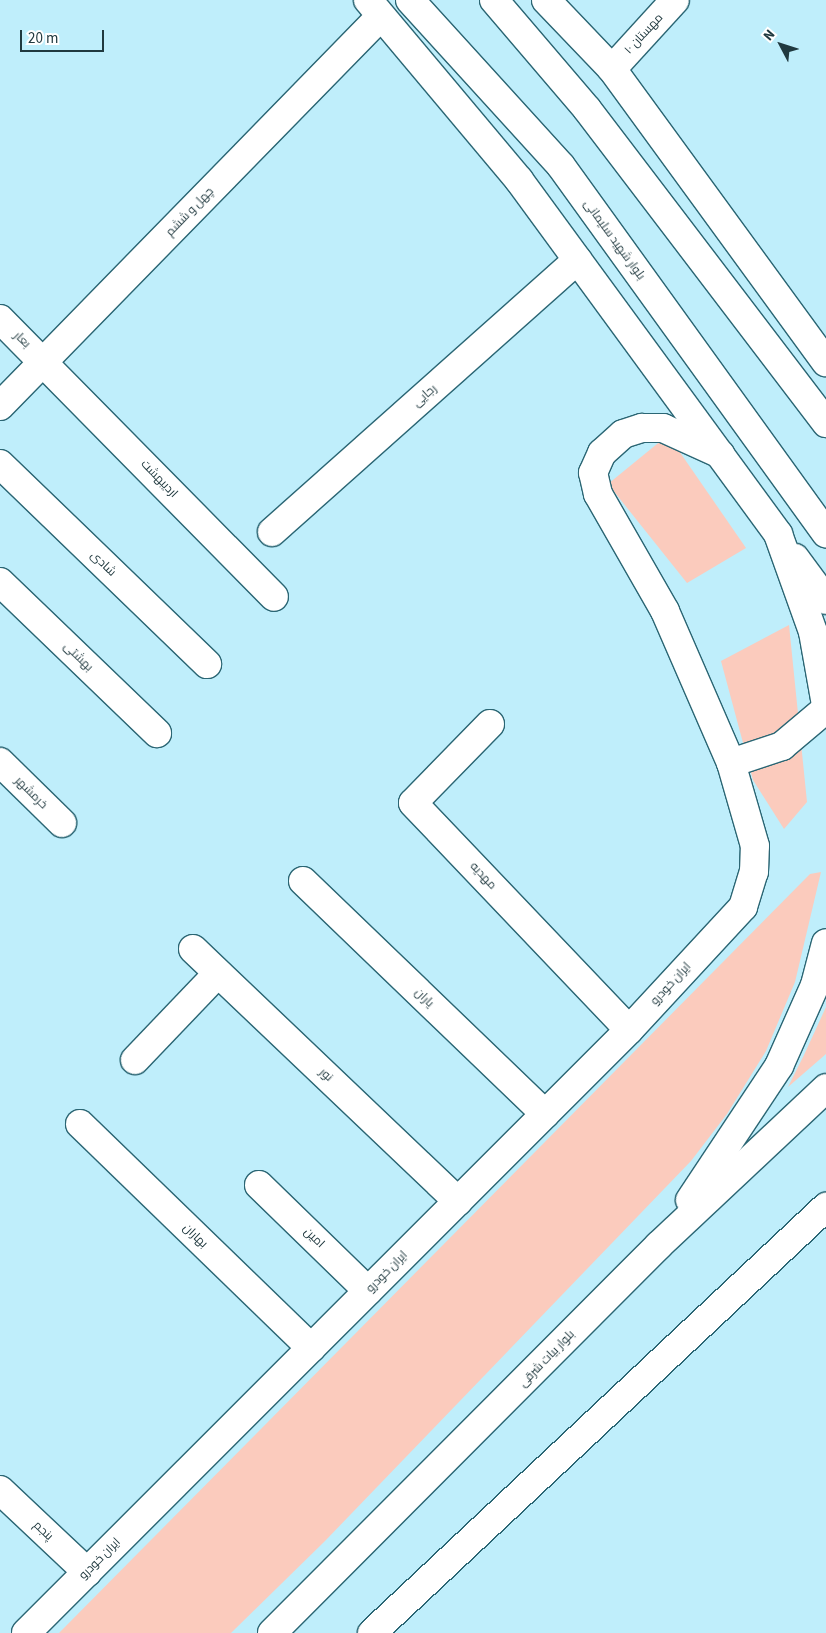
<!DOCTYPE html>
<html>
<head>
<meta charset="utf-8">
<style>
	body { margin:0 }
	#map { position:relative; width:826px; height:1633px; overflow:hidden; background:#bfeefb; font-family:"Source Sans 3",Cairo,sans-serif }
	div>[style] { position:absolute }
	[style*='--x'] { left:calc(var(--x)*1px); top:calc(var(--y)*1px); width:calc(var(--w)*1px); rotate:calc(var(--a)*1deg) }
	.green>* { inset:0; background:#fbcbbd }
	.roads { filter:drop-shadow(1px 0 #2b6674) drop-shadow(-1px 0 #2b6674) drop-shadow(0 1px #2b6674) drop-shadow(0 -1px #2b6674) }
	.minor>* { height:28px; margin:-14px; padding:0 14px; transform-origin:14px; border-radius:14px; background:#fff }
	.major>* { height:28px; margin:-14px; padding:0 14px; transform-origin:14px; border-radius:14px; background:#fff }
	span { translate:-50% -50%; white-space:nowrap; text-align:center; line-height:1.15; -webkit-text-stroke:4px #fff; paint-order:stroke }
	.street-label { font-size:12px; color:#20393f }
	.north { position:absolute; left:756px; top:20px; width:50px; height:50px; -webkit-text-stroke:4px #fff; paint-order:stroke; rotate:310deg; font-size:14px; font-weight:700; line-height:20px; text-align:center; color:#20393f }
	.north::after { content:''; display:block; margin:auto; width:18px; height:22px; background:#20393f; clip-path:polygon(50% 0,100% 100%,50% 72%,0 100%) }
	.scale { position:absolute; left:20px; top:30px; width:84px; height:22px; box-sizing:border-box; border:2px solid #20393f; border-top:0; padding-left:6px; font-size:15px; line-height:18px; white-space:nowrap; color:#20393f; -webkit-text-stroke:4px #fff; paint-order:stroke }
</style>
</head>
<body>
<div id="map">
	<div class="green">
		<div style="clip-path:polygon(668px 435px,746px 548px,687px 583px,608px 484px)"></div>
		<div style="clip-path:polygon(789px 625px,807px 802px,784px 829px,753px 780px,721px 661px)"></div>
		<div style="clip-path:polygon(821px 872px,795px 982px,766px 1051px,727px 1114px,691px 1161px,325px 1541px,231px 1633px,59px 1633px,810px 874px)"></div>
		<div style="clip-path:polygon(826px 1007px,826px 1054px,788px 1087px,804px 1055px)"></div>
	</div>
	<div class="roads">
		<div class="minor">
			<div style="--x:612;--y:69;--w:93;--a:-47.6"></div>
			<div style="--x:0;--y:319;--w:390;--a:45.4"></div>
			<div style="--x:0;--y:406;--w:544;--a:-45.67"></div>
			<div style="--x:0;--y:464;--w:288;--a:44"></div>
			<div style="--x:272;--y:532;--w:409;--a:-41.7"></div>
			<div style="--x:0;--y:582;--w:218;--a:43.9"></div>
			<div style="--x:490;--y:724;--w:110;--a:134.3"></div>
			<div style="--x:413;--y:803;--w:313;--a:46.4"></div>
			<div style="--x:0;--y:762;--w:87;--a:44.5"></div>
			<div style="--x:731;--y:763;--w:54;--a:-18.4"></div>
			<div style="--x:782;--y:746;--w:57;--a:-40.1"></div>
			<div style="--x:303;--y:881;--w:336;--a:43.9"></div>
			<div style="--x:193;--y:949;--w:366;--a:43.6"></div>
			<div style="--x:135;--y:1060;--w:120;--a:-46.3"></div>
			<div style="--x:80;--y:1124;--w:322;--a:44.1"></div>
			<div style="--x:259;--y:1185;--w:152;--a:44.2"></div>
			<div style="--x:0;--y:1490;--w:120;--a:43.3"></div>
			<div style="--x:26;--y:1633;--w:853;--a:-45"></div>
			<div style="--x:629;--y:1030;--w:168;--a:-47.2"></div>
			<div style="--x:743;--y:907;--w:37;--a:-73"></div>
			<div style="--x:754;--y:872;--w:26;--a:-88"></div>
			<div style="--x:755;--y:846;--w:86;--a:-106.1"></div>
			<div style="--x:731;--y:763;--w:166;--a:-113.5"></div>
			<div style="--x:665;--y:611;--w:135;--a:-119.8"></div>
			<div style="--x:598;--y:494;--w:22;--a:-103"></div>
			<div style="--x:593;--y:473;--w:22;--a:-66"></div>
			<div style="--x:602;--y:453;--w:28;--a:-42"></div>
			<div style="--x:623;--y:434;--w:20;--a:-18"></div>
			<div style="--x:642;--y:428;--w:21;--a:0"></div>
			<div style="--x:663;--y:428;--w:63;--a:24.5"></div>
		</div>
		<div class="major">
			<div style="--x:368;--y:0;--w:235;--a:50"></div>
			<div style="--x:519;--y:180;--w:439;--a:53.8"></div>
			<div style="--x:778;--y:534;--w:104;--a:70.3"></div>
			<div style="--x:813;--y:632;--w:74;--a:79.9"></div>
			<div style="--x:410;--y:0;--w:224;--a:47.7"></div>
			<div style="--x:561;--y:166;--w:453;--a:54.2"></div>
			<div style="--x:494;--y:0;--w:143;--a:49.5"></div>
			<div style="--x:587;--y:109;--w:395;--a:52.7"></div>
			<div style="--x:546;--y:0;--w:95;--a:46.3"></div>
			<div style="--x:612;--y:69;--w:363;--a:53.9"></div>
			<div style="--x:795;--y:558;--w:52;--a:53.6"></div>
			<div style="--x:690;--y:1200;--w:161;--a:-56.4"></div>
			<div style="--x:779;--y:1066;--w:89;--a:-66"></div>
			<div style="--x:815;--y:985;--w:43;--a:-75.3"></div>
			<div style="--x:272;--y:1633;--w:548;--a:-45.07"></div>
			<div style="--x:659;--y:1245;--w:229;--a:-43.2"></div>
			<div style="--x:372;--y:1633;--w:623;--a:-43.18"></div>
		</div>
	</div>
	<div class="street-label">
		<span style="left:644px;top:34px;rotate:-47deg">مهستان ۱۰</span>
		<span style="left:190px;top:212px;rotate:-46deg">چهل و ششم</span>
		<span style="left:614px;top:240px;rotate:54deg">بلوار شهید سلیمانی</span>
		<span style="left:22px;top:340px;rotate:44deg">بعار</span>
		<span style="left:425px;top:396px;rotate:-42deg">رجایی</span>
		<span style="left:159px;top:479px;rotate:46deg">اردیبهشت</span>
		<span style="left:103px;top:564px;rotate:44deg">شادی</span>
		<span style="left:78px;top:657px;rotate:44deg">بهشتی</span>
		<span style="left:31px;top:793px;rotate:45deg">خرمشهر</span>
		<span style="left:483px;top:876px;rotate:47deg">مهدیه</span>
		<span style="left:671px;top:984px;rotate:-47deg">ایران خودرو</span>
		<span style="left:424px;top:998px;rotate:44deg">یاران</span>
		<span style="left:326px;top:1075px;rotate:43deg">نور</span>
		<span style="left:195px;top:1236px;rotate:44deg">بهاران</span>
		<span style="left:314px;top:1238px;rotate:44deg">امین</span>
		<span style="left:387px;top:1272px;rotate:-45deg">ایران خودرو</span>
		<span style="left:547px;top:1359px;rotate:-46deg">بلوار بیات شرقی</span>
		<span style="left:43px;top:1531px;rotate:43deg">پنجم</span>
		<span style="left:100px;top:1559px;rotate:-45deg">ایران خودرو</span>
	</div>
	<div class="north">N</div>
	<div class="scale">20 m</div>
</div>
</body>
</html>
